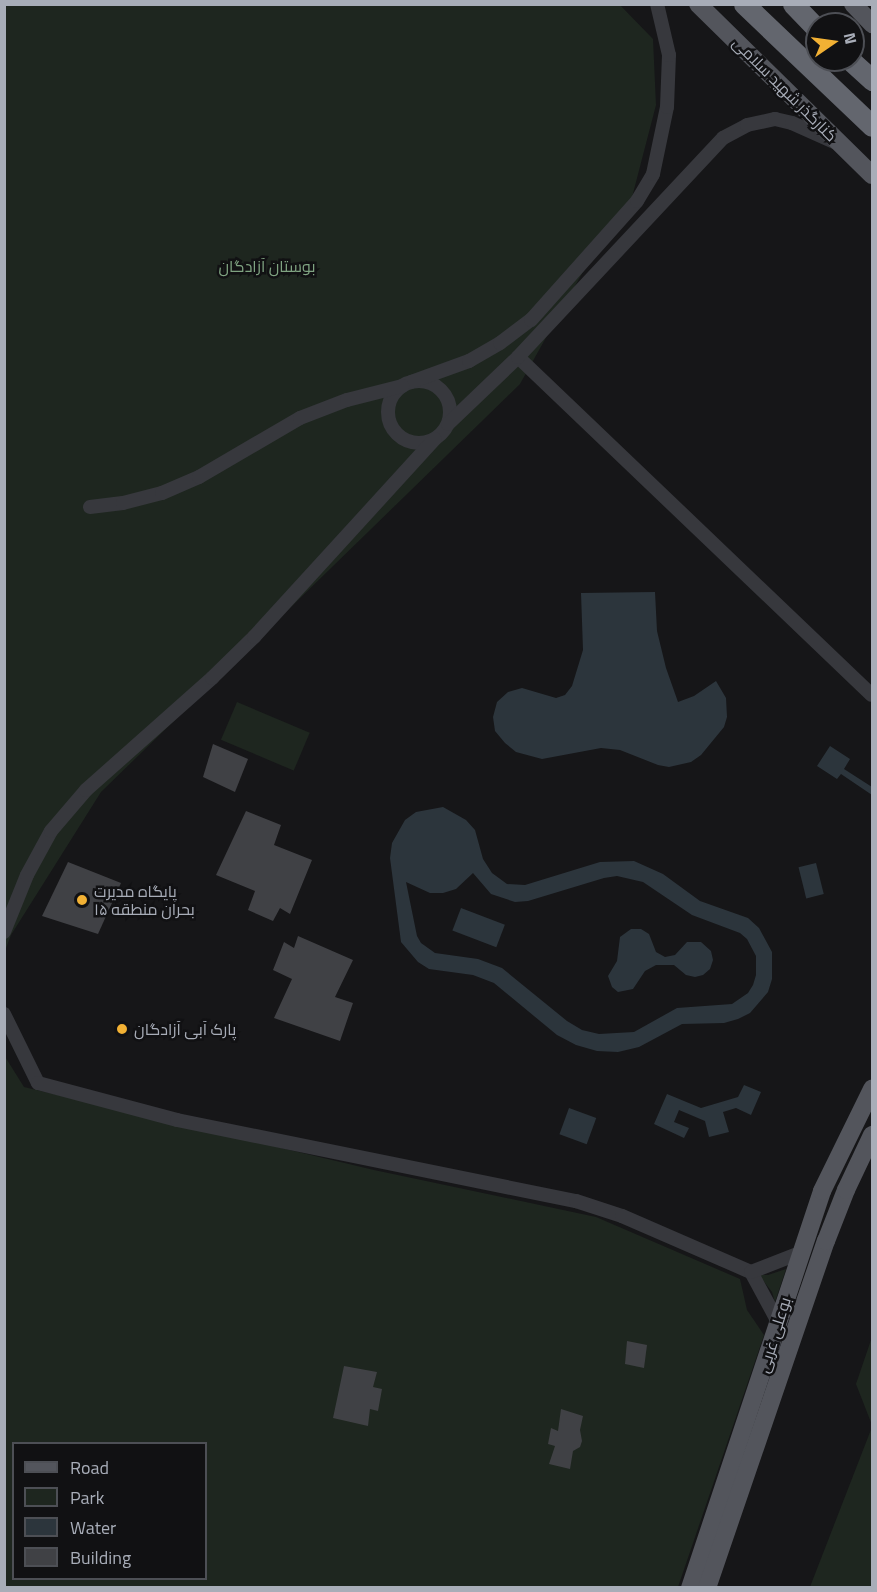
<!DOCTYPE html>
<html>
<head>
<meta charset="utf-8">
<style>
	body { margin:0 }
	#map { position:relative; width:877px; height:1592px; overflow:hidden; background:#161618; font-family:"Titillium Web",Cairo,sans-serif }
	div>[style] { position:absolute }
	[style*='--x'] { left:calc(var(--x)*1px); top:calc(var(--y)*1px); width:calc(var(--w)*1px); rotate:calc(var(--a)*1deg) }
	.green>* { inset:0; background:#1e261f; transform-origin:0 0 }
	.water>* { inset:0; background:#2c353c; transform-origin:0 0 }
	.building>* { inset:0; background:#404145 }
	.minor>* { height:14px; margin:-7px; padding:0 7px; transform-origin:7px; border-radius:7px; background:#37383d }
	.minor>.ring { margin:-7px; padding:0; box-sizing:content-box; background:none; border:14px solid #37383d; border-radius:50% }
	.major>* { height:18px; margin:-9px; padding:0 9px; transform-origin:9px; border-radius:9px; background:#53555c }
	.highway>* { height:21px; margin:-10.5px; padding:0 10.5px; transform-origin:10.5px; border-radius:10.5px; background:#63666e }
	.dots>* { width:16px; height:16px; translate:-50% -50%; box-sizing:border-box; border:3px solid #111113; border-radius:50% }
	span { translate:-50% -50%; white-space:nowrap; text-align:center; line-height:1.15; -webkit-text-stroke:5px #111113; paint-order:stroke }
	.street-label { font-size:16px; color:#a8adb8 }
	.park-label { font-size:16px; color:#7fa381 }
	.poi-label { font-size:16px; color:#a8adb8 }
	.left { translate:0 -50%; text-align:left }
	.frame { position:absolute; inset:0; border:6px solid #a8adb8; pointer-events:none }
	.legend { position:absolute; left:12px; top:1442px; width:195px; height:138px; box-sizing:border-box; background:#111113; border:2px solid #4d4f55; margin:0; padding:8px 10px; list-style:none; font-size:18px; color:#a8adb8 }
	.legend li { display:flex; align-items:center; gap:12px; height:30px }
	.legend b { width:30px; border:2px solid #4d4f55 }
	.north { position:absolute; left:805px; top:12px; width:60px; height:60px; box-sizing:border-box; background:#111113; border:2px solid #4d4f55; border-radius:50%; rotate:77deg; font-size:16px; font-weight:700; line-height:24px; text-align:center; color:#a8adb8 }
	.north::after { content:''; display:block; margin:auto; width:21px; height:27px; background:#f2b134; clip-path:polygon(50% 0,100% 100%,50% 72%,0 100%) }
</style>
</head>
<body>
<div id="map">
	<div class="green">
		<div style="clip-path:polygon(4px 5px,620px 5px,653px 39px,656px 105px,630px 205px,612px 220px,520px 384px,101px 792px,11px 935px,5px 951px)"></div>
		<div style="left:237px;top:702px;width:79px;height:41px;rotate:23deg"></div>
		<div style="clip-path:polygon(evenodd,4px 1055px,24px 1087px,374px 1170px,596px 1217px,740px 1279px,747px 1310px,764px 1335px,678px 1587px,5px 1587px,4px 1055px,14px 1444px,206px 1444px,206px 1578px,14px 1578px,14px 1444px)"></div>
		<div style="clip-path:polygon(786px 1269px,775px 1302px,772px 1292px,759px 1275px,768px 1275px)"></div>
		<div style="clip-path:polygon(872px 1337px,872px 1425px,856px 1384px)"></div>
		<div style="clip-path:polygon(872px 1427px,872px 1587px,810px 1587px)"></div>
	</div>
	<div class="water">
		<div style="clip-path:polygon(655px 592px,657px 631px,666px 668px,678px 702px,694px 696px,716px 681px,726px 698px,727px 717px,724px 727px,701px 755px,691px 762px,669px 767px,658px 765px,620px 750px,601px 748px,542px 759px,516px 752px,505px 743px,495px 731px,493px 717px,497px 702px,508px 692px,522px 688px,556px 698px,565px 695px,572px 686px,583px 650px,581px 593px)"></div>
		<div style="clip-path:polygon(830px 746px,850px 759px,844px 769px,872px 787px,872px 795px,841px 774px,837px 779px,817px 766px)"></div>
		<div style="clip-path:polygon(evenodd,443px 807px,466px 820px,475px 830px,483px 859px,492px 873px,507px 884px,525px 885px,600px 862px,634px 861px,663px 874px,700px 901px,748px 918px,759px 928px,772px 952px,772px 979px,768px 992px,750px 1013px,738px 1019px,724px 1023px,682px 1024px,639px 1047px,618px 1052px,597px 1051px,576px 1045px,557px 1035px,494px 983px,473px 975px,429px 969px,418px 962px,401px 942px,390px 858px,392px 843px,405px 820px,416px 812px,443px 807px,473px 873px,491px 894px,515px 902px,528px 901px,604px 878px,617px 876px,643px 882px,692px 915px,740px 933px,747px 939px,756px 956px,756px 975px,753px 985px,748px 993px,732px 1004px,677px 1008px,634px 1032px,599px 1034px,582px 1030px,567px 1021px,502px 968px,478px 959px,435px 953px,421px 943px,417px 936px,406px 882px,430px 893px,443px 893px,456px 889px,473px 873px)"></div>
		<div style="left:816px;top:863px;width:32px;height:18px;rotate:76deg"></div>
		<div style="left:461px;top:908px;width:47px;height:24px;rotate:21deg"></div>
		<div style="clip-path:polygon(631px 929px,641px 929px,649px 934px,656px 952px,665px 957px,675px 955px,687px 942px,701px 942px,711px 951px,713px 960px,710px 969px,703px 975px,695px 977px,686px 975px,674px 965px,656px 965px,645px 971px,633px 989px,618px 992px,612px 987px,608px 976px,617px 961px,620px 937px)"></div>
		<div style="clip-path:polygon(744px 1085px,761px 1092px,751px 1115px,736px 1108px,723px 1112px,729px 1132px,709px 1137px,705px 1121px,679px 1110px,674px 1122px,689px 1128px,684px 1138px,654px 1124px,667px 1094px,701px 1108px,738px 1097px)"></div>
		<div style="left:569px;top:1108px;width:29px;height:28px;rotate:20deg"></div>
	</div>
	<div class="building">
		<div style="clip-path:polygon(213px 744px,248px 759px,235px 792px,203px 777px)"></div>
		<div style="clip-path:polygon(246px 811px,281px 825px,274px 845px,312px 860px,290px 914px,280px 908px,273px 921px,248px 910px,255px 891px,216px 875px)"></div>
		<div style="clip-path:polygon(68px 862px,121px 883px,98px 934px,42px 916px)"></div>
		<div style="clip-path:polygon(298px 936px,353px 960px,335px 997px,353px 1003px,340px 1041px,274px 1018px,292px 979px,273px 970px,284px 942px,294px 948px)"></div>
		<div style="clip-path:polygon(627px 1341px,647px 1345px,644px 1368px,625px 1364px)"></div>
		<div style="clip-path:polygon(344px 1366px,377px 1372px,373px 1387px,382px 1389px,378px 1411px,370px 1409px,368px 1426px,333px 1418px)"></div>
		<div style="clip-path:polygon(561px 1409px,583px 1416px,580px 1430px,582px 1441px,580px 1447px,573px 1451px,570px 1469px,549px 1464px,555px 1446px,548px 1444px,551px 1428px,558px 1431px)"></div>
	</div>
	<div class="minor">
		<div style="--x:518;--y:357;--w:489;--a:43.7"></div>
		<div class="ring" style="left:388px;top:381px;width:48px;height:48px"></div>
		<div style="--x:411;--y:382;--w:62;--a:-19.9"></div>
		<div style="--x:469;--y:361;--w:36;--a:-30"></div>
		<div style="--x:500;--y:343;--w:39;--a:-37"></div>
		<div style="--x:531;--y:320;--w:159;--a:-48.3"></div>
		<div style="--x:637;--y:201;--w:31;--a:-59"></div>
		<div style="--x:653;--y:174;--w:68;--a:-78.2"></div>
		<div style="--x:667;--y:107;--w:52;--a:-87.8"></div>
		<div style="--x:669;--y:55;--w:52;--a:-103.2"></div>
		<div style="--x:448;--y:424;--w:97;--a:-43.7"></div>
		<div style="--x:518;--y:357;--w:300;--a:-46.9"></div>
		<div style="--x:723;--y:138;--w:27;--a:-28"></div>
		<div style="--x:747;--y:125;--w:29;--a:-12"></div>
		<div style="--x:775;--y:119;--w:17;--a:13"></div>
		<div style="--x:792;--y:123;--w:46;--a:24.3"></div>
		<div style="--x:90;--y:507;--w:33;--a:-7"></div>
		<div style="--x:123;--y:503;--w:40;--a:-14.4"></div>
		<div style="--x:162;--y:493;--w:40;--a:-23.4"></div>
		<div style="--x:199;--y:477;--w:117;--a:-30.3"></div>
		<div style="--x:300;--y:418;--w:50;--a:-21"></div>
		<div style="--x:347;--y:400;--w:57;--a:-14.3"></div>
		<div style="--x:4;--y:932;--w:61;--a:-68"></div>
		<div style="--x:27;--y:875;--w:50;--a:-61.4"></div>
		<div style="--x:51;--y:831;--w:54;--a:-49.5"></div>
		<div style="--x:86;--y:790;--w:169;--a:-41.6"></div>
		<div style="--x:212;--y:678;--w:59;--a:-44.3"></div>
		<div style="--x:254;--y:637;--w:268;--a:-47.6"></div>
		<div style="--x:4;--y:1014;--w:77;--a:63.8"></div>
		<div style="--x:38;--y:1083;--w:144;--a:14.9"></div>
		<div style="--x:177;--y:1120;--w:407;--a:11.5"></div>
		<div style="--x:576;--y:1201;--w:48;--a:18.1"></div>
		<div style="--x:622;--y:1216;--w:141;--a:23.5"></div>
		<div style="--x:751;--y:1272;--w:57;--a:61.6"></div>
		<div style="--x:751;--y:1272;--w:53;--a:-21.2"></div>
	</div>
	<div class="major">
		<div style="--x:698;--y:4;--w:244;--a:44.5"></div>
		<div style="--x:853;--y:4;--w:28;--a:46"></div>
		<div style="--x:690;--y:1588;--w:418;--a:-71.6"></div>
		<div style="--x:822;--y:1191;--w:114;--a:-63.9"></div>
		<div style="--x:707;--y:1588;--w:367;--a:-71.1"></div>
		<div style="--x:826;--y:1241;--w:55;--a:-68.6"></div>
		<div style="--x:846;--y:1190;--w:61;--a:-64.7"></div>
	</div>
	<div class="highway">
		<div style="--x:744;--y:4;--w:177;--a:43.6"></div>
		<div style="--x:793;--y:4;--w:35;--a:46"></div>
		<div style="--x:850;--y:60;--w:30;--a:42"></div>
	</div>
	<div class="dots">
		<div style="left:82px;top:900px;background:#f2b134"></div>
		<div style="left:122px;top:1029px;background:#f2b134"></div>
	</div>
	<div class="street-label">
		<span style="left:785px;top:89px;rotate:45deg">کنارگذر شهید سلامی</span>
		<span style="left:774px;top:1335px;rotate:-73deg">بوعلی غربی</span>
	</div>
	<div class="park-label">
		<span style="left:267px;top:266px">بوستان آزادگان</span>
	</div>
	<div class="poi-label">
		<span class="left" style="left:94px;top:900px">پایگاه مدیرت<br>بحران منطقه ۱۵</span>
		<span class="left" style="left:134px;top:1029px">پارک آبی آزادگان</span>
	</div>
	<div class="frame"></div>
	<ul class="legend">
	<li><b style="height:8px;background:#53555c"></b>Road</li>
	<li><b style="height:16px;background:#1e261f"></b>Park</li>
	<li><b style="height:16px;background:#2c353c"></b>Water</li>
	<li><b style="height:16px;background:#404145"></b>Building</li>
	</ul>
	<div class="north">N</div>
</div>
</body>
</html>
